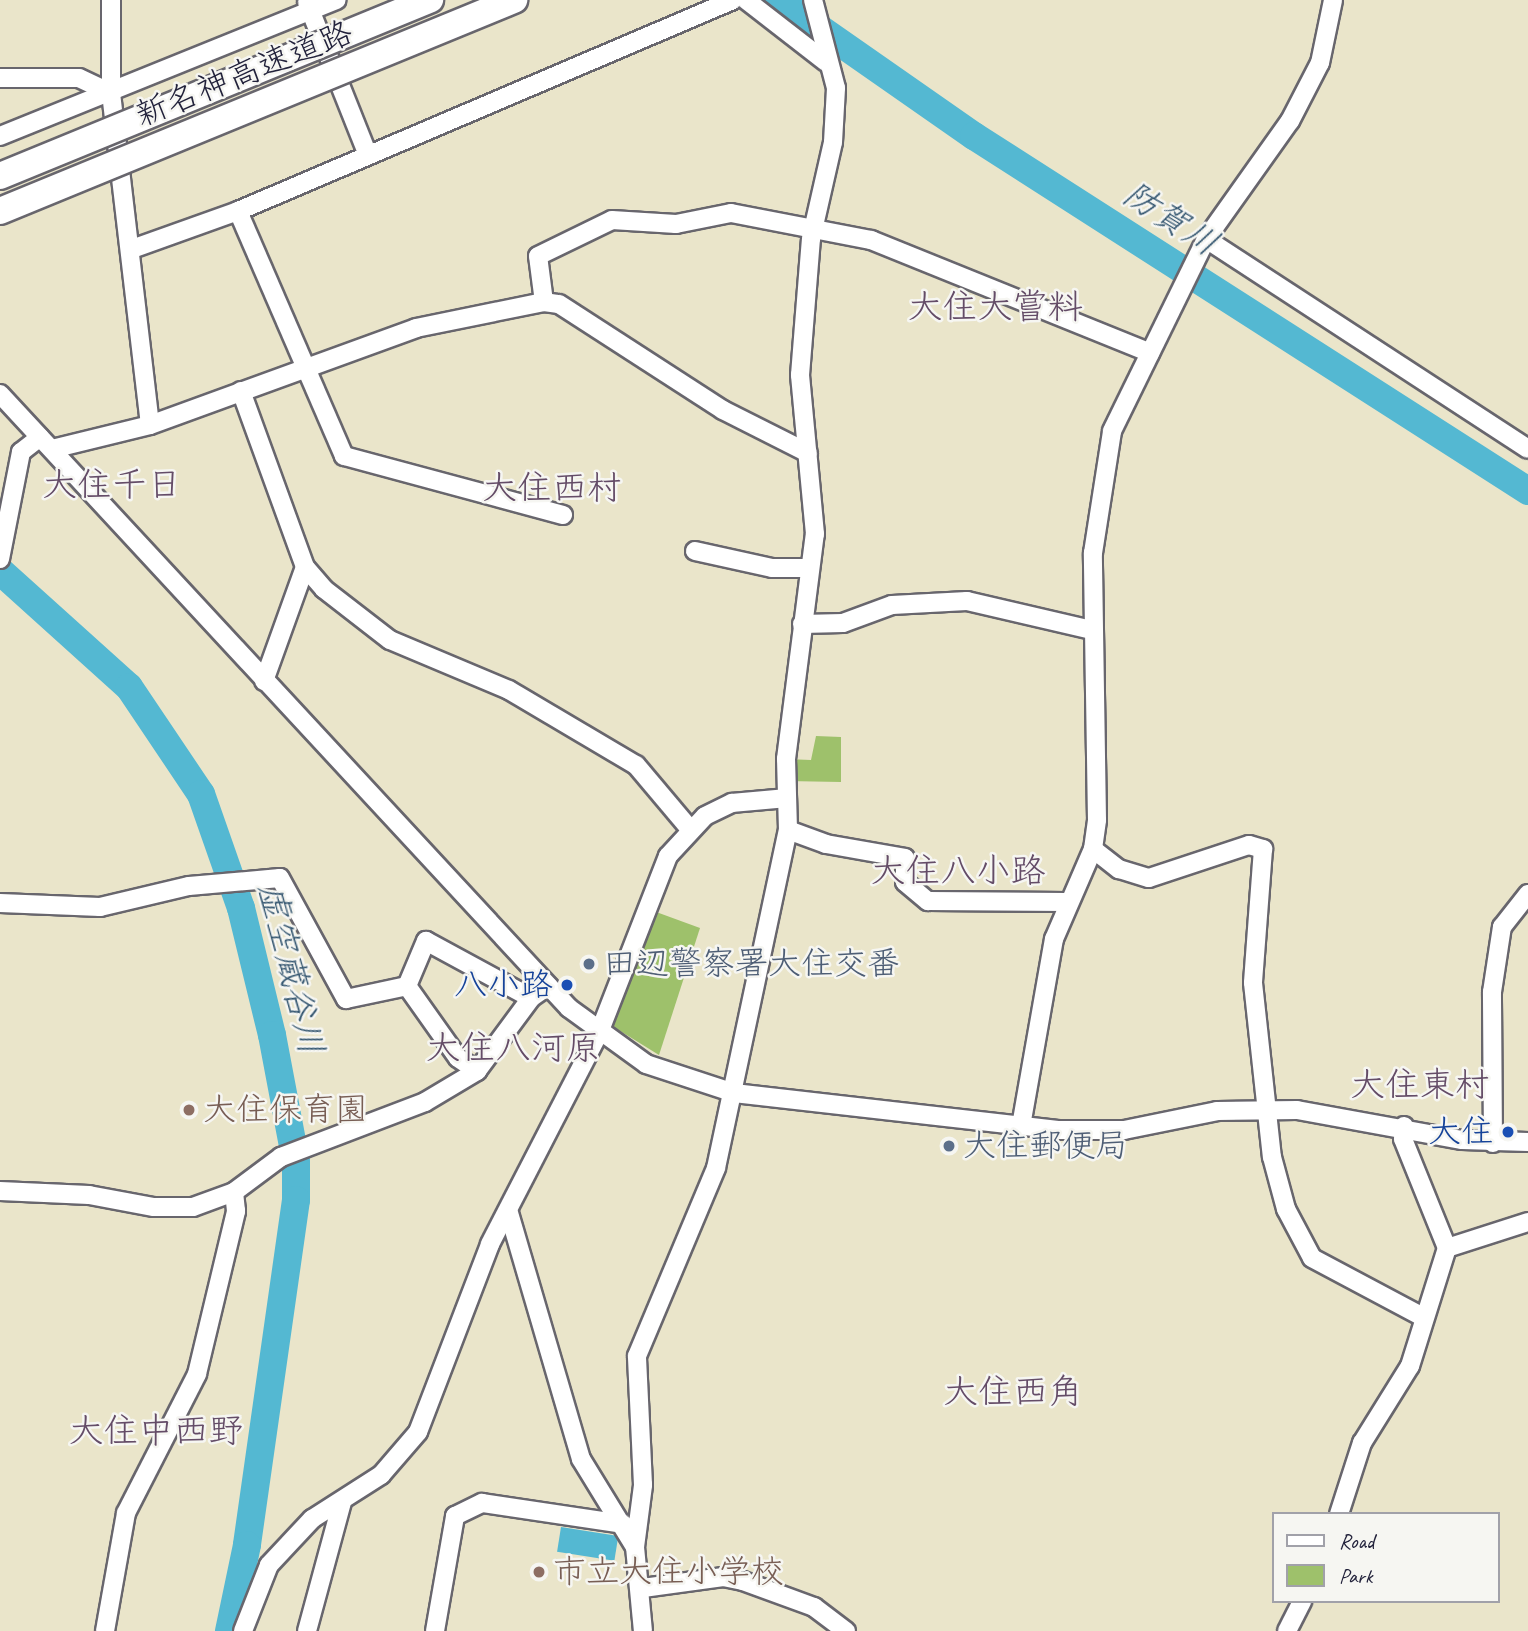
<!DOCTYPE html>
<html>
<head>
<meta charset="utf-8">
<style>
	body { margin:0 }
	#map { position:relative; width:1528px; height:1631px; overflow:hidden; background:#eae5ca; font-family:Caveat,"Klee One",sans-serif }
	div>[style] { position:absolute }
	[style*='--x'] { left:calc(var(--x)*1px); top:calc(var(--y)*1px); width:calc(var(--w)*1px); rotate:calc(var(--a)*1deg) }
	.green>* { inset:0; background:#9ec16b }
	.water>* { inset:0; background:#54b8d2; transform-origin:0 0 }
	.river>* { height:28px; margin:-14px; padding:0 14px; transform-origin:14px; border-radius:14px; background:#54b8d2 }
	.roads { filter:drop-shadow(2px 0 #68666d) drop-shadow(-2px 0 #68666d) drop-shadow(0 2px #68666d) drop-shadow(0 -2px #68666d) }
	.minor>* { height:18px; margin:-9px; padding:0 9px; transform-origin:9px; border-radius:9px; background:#fff }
	.bridges { filter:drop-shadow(2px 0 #68666d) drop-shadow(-2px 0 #68666d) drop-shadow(0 2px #68666d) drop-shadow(0 -2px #68666d) }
	.highway-bridge>* { height:26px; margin:-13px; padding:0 13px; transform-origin:13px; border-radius:13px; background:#fff }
	.dots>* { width:19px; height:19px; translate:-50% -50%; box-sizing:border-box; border:4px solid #f6f6f2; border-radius:50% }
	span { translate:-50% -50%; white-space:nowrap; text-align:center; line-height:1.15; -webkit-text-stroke:5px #f6f6f2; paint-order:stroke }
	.street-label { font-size:33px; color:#22223b }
	.service-label { font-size:33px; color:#4e5e75 }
	.left { translate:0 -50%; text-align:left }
	.transit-label { font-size:33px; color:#164399 }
	.right { translate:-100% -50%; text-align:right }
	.education-label { font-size:33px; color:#785e54 }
	.water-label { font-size:35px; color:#345670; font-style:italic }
	.neighbourhood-label { font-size:35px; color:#644c67 }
	.legend { position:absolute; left:1272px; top:1512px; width:228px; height:91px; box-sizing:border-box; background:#f6f6f2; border:2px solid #a1a1a9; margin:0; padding:9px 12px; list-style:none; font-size:21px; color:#22223b }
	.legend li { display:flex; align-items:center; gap:14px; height:35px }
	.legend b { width:35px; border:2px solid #a1a1a9 }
</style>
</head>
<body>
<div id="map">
	<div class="green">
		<div style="clip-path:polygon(816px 736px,841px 737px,841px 782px,786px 781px,786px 759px,811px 760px)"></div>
		<div style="clip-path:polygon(648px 909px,700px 928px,659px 1055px,604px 1021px)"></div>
	</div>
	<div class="water">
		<div style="left:561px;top:1527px;width:58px;height:25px;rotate:9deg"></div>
	</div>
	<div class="river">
		<div style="--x:779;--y:0;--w:238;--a:34.9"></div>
		<div style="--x:974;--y:136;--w:658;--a:32.65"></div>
		<div style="--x:0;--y:571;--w:173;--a:42"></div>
		<div style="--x:129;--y:687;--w:129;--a:56.1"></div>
		<div style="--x:201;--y:794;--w:121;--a:70.7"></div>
		<div style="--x:241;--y:908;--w:131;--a:76.3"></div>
		<div style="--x:272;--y:1035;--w:129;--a:79.3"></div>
		<div style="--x:296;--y:1162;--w:38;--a:90"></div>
		<div style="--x:296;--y:1200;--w:348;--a:98.1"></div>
		<div style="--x:247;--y:1545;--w:88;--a:101.8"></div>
	</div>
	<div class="roads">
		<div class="minor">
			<div style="--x:111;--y:0;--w:93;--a:90"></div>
			<div style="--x:111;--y:93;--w:334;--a:83.3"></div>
			<div style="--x:746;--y:0;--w:101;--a:37.8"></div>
			<div style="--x:307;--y:2;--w:165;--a:68.3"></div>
			<div style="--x:0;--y:78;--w:79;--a:0"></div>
			<div style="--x:79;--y:78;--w:35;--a:25"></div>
			<div style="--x:0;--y:136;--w:363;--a:-22"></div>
			<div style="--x:1206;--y:239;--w:384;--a:33.1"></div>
			<div style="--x:132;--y:249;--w:113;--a:-19.7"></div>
			<div style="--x:544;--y:302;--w:46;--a:-97.4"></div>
			<div style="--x:538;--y:256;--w:82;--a:-25.9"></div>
			<div style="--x:612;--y:220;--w:64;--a:3.6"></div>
			<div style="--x:676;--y:224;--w:56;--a:-11.3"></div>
			<div style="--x:731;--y:213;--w:143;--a:10.9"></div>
			<div style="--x:871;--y:240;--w:301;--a:22"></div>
			<div style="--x:241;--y:391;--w:187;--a:70"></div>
			<div style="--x:305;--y:567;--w:29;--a:49"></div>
			<div style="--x:324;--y:589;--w:83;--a:37.7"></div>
			<div style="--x:390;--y:640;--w:129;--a:22.8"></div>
			<div style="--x:509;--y:690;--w:147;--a:30.6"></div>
			<div style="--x:636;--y:765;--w:82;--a:49.9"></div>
			<div style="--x:0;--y:394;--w:837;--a:47.18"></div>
			<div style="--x:569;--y:1008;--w:95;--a:36"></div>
			<div style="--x:646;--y:1064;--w:93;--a:18.2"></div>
			<div style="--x:734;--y:1093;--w:326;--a:6.5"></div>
			<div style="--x:1058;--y:1130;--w:66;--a:0"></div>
			<div style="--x:1124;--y:1130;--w:95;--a:-11.5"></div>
			<div style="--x:1217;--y:1111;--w:80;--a:-0.7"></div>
			<div style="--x:1297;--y:1110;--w:168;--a:10.3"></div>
			<div style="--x:1462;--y:1140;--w:66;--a:1.7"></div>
			<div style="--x:52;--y:449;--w:101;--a:-13.8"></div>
			<div style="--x:150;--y:425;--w:283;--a:-20"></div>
			<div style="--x:416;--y:328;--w:131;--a:-11.5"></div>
			<div style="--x:544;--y:302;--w:15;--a:8"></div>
			<div style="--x:559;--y:304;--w:195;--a:32.9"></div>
			<div style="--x:723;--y:410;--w:95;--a:26.8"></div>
			<div style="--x:563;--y:515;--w:227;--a:-164.9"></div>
			<div style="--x:344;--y:456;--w:267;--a:-113.4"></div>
			<div style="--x:238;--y:211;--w:538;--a:-23.09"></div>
			<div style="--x:695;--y:551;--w:79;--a:12.4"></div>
			<div style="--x:772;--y:568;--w:38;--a:0"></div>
			<div style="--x:0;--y:559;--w:109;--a:-78.9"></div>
			<div style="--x:21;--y:452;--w:24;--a:-38"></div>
			<div style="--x:802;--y:624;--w:41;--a:-1.4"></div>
			<div style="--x:843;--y:623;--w:52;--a:-20.2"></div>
			<div style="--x:892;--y:605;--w:75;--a:-3.1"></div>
			<div style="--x:967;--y:601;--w:128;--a:13.1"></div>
			<div style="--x:264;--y:681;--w:121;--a:-70.2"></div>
			<div style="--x:788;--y:830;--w:40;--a:20.2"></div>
			<div style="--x:826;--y:844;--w:80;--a:10"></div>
			<div style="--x:905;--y:858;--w:24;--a:90"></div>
			<div style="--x:905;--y:882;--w:30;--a:40"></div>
			<div style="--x:928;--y:901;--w:138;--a:0.4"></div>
			<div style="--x:1093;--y:849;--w:33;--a:38"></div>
			<div style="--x:1119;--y:869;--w:31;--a:17"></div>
			<div style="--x:1149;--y:878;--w:105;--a:-18.3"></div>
			<div style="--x:1249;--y:845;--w:15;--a:16"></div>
			<div style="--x:1263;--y:849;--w:134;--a:94.3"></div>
			<div style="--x:1253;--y:983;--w:175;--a:83.8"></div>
			<div style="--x:1272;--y:1157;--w:54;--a:74.9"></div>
			<div style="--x:1286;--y:1209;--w:55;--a:62"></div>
			<div style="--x:1312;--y:1258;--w:123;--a:28"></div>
			<div style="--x:0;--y:903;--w:100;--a:2.3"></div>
			<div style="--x:100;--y:907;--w:91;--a:-13.3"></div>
			<div style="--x:189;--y:886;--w:91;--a:-5"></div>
			<div style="--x:280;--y:878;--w:138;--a:61.4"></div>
			<div style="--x:346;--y:999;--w:62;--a:-12"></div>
			<div style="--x:407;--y:986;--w:88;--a:54.7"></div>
			<div style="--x:458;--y:1058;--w:23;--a:34"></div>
			<div style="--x:407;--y:986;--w:49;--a:-67.1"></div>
			<div style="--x:426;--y:941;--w:119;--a:28.5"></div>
			<div style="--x:1021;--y:1126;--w:190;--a:-80"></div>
			<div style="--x:1054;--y:939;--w:98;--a:-66.6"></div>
			<div style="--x:1093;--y:849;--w:29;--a:-82"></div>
			<div style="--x:1097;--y:820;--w:267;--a:-90.9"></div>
			<div style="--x:1093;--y:553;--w:123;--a:-81.1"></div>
			<div style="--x:1112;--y:431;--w:214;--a:-63.9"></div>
			<div style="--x:1206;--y:239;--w:145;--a:-54.6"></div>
			<div style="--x:1290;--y:121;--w:65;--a:-62.7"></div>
			<div style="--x:1320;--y:63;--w:64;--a:-78.3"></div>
			<div style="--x:1404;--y:1126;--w:13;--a:94"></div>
			<div style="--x:1403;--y:1139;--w:118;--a:68"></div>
			<div style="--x:1493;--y:1143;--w:151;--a:-90.4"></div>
			<div style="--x:1492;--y:992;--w:66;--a:-81.3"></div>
			<div style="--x:1502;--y:927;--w:42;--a:-51.8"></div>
			<div style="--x:0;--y:1191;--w:89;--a:2.6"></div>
			<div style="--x:89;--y:1195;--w:66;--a:10.5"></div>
			<div style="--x:154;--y:1207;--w:39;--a:0"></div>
			<div style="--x:193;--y:1207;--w:44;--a:-20.1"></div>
			<div style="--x:234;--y:1192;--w:59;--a:-36.7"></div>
			<div style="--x:281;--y:1157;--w:154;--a:-20.9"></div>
			<div style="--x:425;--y:1102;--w:61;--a:-30.8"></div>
			<div style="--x:477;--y:1071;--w:91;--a:-53.5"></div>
			<div style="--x:531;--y:998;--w:21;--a:-35"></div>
			<div style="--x:509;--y:1213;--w:256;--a:73.7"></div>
			<div style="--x:581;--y:1459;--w:103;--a:58.5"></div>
			<div style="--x:635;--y:1547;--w:84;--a:84.6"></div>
			<div style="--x:1339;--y:1514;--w:75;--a:-72.1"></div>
			<div style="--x:1362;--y:1443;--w:91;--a:-58.1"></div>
			<div style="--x:1410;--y:1366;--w:124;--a:-72.6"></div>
			<div style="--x:1447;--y:1248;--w:85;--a:-17.8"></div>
			<div style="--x:635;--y:1547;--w:63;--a:-82.6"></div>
			<div style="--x:643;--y:1485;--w:129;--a:-92.7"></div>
			<div style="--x:637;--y:1356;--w:204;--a:-67.2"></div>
			<div style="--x:716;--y:1168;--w:346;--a:-78"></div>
			<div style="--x:788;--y:830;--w:71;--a:-91.6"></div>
			<div style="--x:786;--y:759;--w:227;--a:-82.7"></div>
			<div style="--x:815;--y:534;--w:160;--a:-95.4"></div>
			<div style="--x:800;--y:375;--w:136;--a:-85.4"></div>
			<div style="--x:811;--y:239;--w:99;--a:-77.2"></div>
			<div style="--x:833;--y:142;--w:54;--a:-86.8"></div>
			<div style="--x:836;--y:88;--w:91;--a:-104.6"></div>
			<div style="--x:643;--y:1588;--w:81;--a:-7.8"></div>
			<div style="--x:723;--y:1577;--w:20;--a:11"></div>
			<div style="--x:743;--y:1581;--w:76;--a:20.1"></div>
			<div style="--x:814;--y:1607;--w:40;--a:37"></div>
			<div style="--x:105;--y:1631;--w:120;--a:-79.9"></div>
			<div style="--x:126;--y:1513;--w:156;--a:-62.9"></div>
			<div style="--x:197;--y:1374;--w:168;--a:-76.5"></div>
			<div style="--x:236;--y:1211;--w:19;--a:-96"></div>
			<div style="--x:243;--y:1631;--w:71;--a:-68.5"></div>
			<div style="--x:269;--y:1565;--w:63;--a:-46.9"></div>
			<div style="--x:312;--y:1519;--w:82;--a:-32.5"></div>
			<div style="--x:381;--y:1475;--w:57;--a:-49.3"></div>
			<div style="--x:418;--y:1432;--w:201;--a:-69"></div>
			<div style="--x:490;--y:1244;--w:237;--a:-62.7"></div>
			<div style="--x:599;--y:1033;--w:190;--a:-68.7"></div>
			<div style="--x:668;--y:856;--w:54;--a:-47.2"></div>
			<div style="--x:705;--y:816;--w:30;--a:-26"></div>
			<div style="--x:732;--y:803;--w:55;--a:-5.2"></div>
			<div style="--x:307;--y:1631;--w:134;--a:-74.8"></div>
			<div style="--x:435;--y:1631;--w:117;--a:-80.1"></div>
			<div style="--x:455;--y:1516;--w:30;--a:-26"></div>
			<div style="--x:482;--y:1503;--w:143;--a:8.5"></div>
			<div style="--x:1287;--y:1631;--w:34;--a:-63"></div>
		</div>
	</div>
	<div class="bridges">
		<div class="highway-bridge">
			<div style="--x:0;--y:176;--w:465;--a:-22.3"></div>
			<div style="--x:0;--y:211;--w:556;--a:-22.32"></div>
		</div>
	</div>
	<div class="dots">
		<div style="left:589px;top:964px;background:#5c6f8a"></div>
		<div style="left:567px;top:985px;background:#1a4fb4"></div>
		<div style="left:189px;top:1110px;background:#8d6e63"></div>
		<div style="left:1508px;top:1132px;background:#1a4fb4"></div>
		<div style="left:949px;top:1146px;background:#5c6f8a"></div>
		<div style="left:539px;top:1572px;background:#8d6e63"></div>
	</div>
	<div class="street-label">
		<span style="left:244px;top:74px;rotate:-22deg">新名神高速道路</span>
	</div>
	<div class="service-label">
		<span class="left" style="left:603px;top:964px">田辺警察署大住交番</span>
		<span class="left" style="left:963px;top:1146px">大住郵便局</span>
	</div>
	<div class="transit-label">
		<span class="right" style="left:553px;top:985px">八小路</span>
		<span class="right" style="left:1494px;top:1132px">大住</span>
	</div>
	<div class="education-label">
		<span class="left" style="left:203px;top:1110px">大住保育園</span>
		<span class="left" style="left:553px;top:1572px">市立大住小学校</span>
	</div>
	<div class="water-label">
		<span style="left:1171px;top:219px;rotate:33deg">防賀川</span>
		<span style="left:291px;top:969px;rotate:76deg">虚空蔵谷川</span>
	</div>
	<div class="neighbourhood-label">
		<span style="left:995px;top:307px">大住大嘗料</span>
		<span style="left:112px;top:485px">大住千日</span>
		<span style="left:552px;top:488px">大住西村</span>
		<span style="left:958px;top:871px">大住八小路</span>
		<span style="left:513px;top:1048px">大住八河原</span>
		<span style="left:1420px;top:1085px">大住東村</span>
		<span style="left:1013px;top:1392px">大住西角</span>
		<span style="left:156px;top:1431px">大住中西野</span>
	</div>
	<ul class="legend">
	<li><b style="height:9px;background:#fff"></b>Road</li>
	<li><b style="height:19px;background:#9ec16b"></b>Park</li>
	</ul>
</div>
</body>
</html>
